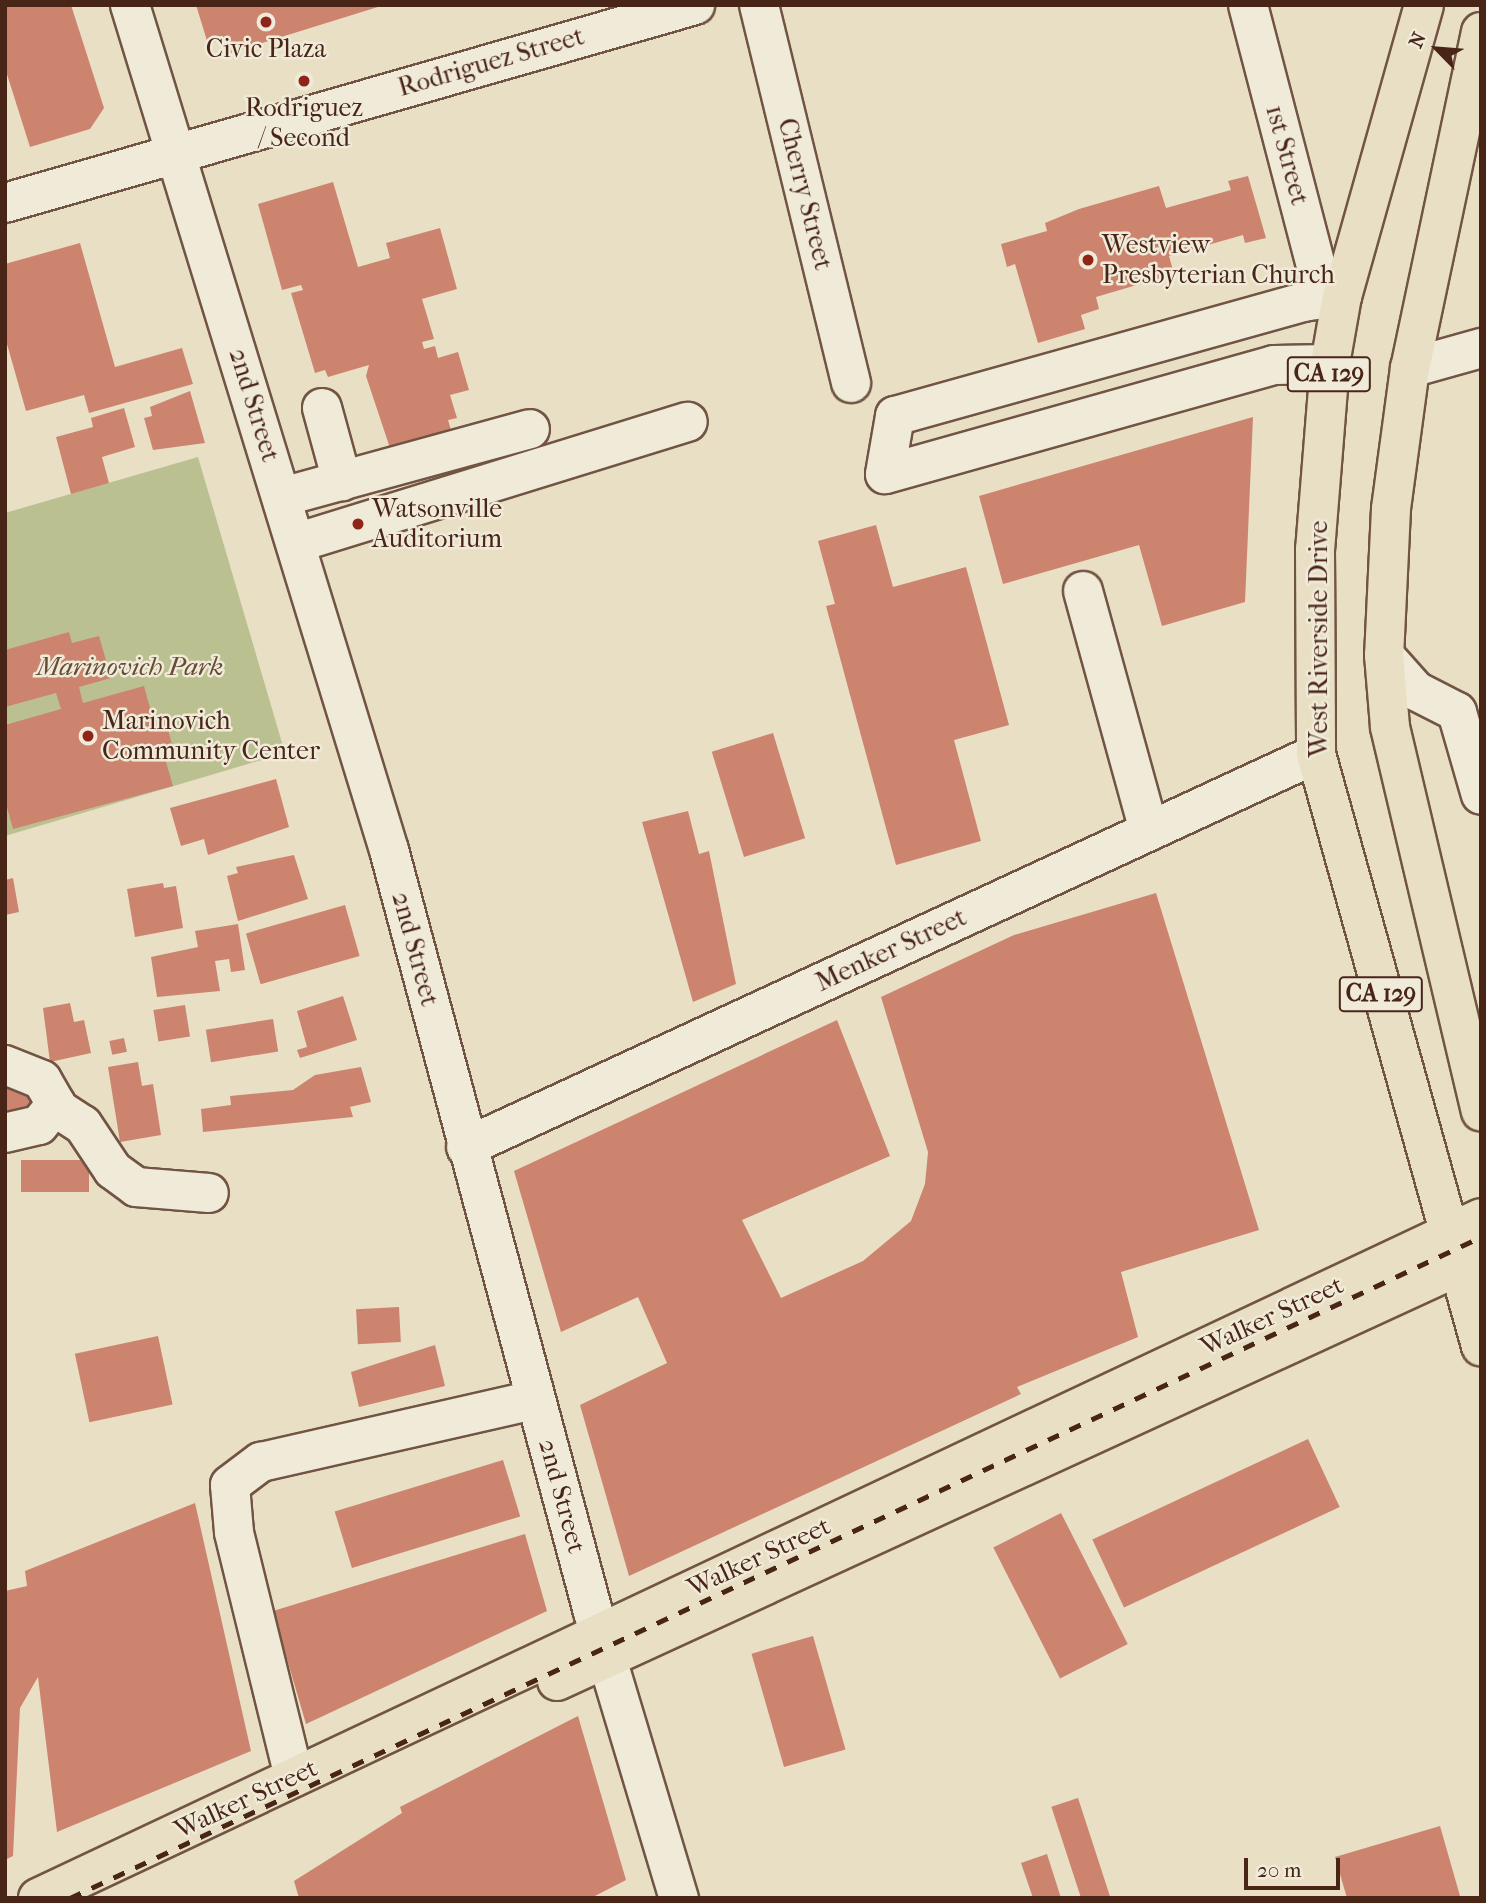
<!DOCTYPE html>
<html>
<head>
<meta charset="utf-8">
<style>
	body { margin:0 }
	#map { position:relative; width:1486px; height:1903px; overflow:hidden; background:#e8dfc5; font-family:"IM FELL French Canon",serif }
	div>[style] { position:absolute }
	[style*='--x'] { left:calc(var(--x)*1px); top:calc(var(--y)*1px); width:calc(var(--w)*1px); rotate:calc(var(--a)*1deg) }
	.green>* { inset:0; background:#bbc091 }
	.building>* { inset:0; background:#cc846f; transform-origin:0 0 }
	.roads { filter:drop-shadow(2px 0 #715443) drop-shadow(-2px 0 #715443) drop-shadow(0 2px #715443) drop-shadow(0 -2px #715443) }
	.minor>* { height:38px; margin:-19px; padding:0 19px; transform-origin:19px; border-radius:19px; background:#f0ead9 }
	.major>* { height:38px; margin:-19px; padding:0 19px; transform-origin:19px; border-radius:19px; background:#e8dfc5 }
	.highway>* { height:38px; margin:-19px; padding:0 19px; transform-origin:19px; border-radius:19px; background:#e8dfc5 }
	.rail>* { height:5px; margin-top:-2.5px; transform-origin:0; background:repeating-linear-gradient(90deg,#492518 0 12px,transparent 0 24px) }
	.dots>* { width:19px; height:19px; translate:-50% -50%; box-sizing:border-box; border:4px solid #f0ead9; border-radius:50% }
	span { translate:-50% -50%; white-space:nowrap; text-align:center; line-height:1.15; -webkit-text-stroke:5px #f0ead9; paint-order:stroke }
	.shield-label span { padding:2px 5px; background:#f0ead9; border:2px solid; border-radius:5px; -webkit-text-stroke-width:0 }
	.shield-label { font-size:24px; color:#492518; font-weight:700 }
	.poi-label { font-size:26px; color:#492518 }
	.left { translate:0 -50%; text-align:left }
	.street-label { font-size:26px; color:#492518 }
	.park-label { font-size:26px; color:#664c36; font-style:italic }
	.frame { position:absolute; inset:0; border:7px solid #492518; pointer-events:none }
	.north { position:absolute; left:1402px; top:14px; width:70px; height:70px; -webkit-text-stroke:5px #f0ead9; paint-order:stroke; rotate:295deg; font-size:19px; font-weight:700; line-height:28px; text-align:center; color:#492518 }
	.north::after { content:''; display:block; margin:auto; width:24px; height:32px; background:#492518; clip-path:polygon(50% 0,100% 100%,50% 72%,0 100%) }
	.scale { position:absolute; left:1244px; top:1858px; width:96px; height:32px; box-sizing:border-box; border:4px solid #492518; border-top:0; padding-left:9px; font-size:21px; line-height:24px; white-space:nowrap; color:#492518; -webkit-text-stroke:5px #f0ead9; paint-order:stroke }
</style>
</head>
<body>
<div id="map">
	<div class="green">
		<div style="clip-path:polygon(198px 457px,285px 753px,5px 836px,5px 513px)"></div>
	</div>
	<div class="building">
		<div style="clip-path:polygon(5px 5px,71px 5px,104px 108px,90px 129px,30px 147px,5px 68px)"></div>
		<div style="clip-path:polygon(196px 5px,381px 5px,381px 6px,230px 53px,225px 38px,208px 44px)"></div>
		<div style="clip-path:polygon(1248px 176px,1266px 238px,1245px 243px,1243px 235px,1169px 256px,1174px 274px,1096px 297px,1099px 309px,1081px 315px,1085px 329px,1038px 343px,1015px 264px,1007px 267px,1001px 244px,1047px 231px,1045px 223px,1079px 209px,1159px 186px,1166px 208px,1231px 190px,1228px 181px)"></div>
		<div style="clip-path:polygon(333px 182px,358px 267px,390px 258px,386px 243px,440px 228px,457px 289px,422px 299px,434px 339px,422px 342px,424px 349px,435px 346px,438px 358px,458px 352px,469px 390px,450px 395px,457px 418px,448px 420px,451px 430px,390px 448px,366px 376px,369px 365px,328px 377px,325px 370px,315px 373px,291px 293px,303px 290px,301px 285px,282px 290px,258px 204px)"></div>
		<div style="clip-path:polygon(80px 243px,115px 367px,182px 348px,193px 384px,89px 413px,84px 395px,26px 411px,5px 337px,5px 264px)"></div>
		<div style="clip-path:polygon(190px 391px,205px 443px,153px 450px,144px 418px,152px 416px,150px 407px)"></div>
		<div style="clip-path:polygon(124px 408px,135px 447px,102px 457px,109px 483px,71px 494px,56px 437px,93px 427px,91px 418px)"></div>
		<div style="clip-path:polygon(1253px 417px,1245px 602px,1162px 626px,1139px 545px,1003px 584px,979px 496px)"></div>
		<div style="clip-path:polygon(876px 525px,893px 587px,966px 567px,1009px 725px,954px 740px,981px 841px,896px 865px,826px 606px,835px 604px,818px 541px)"></div>
		<div style="clip-path:polygon(69px 632px,72px 643px,99px 636px,111px 678px,79px 687px,83px 703px,144px 686px,153px 719px,164px 715px,173px 748px,163px 751px,173px 786px,13px 829px,5px 800px,5px 725px,61px 709px,56px 693px,5px 707px,5px 650px)"></div>
		<div style="left:773px;top:733px;width:110px;height:64px;rotate:73deg"></div>
		<div style="clip-path:polygon(276px 779px,289px 827px,208px 855px,204px 839px,181px 846px,170px 808px)"></div>
		<div style="clip-path:polygon(688px 811px,699px 854px,709px 851px,736px 984px,693px 1002px,642px 822px)"></div>
		<div style="clip-path:polygon(294px 855px,308px 899px,238px 921px,227px 876px,238px 873px,236px 867px)"></div>
		<div style="clip-path:polygon(13px 878px,19px 912px,5px 915px,5px 880px)"></div>
		<div style="clip-path:polygon(163px 883px,164px 888px,176px 886px,183px 928px,135px 937px,127px 889px)"></div>
		<div style="clip-path:polygon(1156px 893px,1259px 1230px,1121px 1272px,1138px 1337px,1017px 1387px,1021px 1394px,629px 1576px,580px 1405px,667px 1363px,638px 1297px,561px 1332px,514px 1171px,837px 1020px,890px 1156px,742px 1220px,781px 1298px,863px 1261px,911px 1221px,925px 1184px,928px 1152px,881px 997px,1014px 935px)"></div>
		<div style="left:345px;top:905px;width:53px;height:103px;rotate:74deg"></div>
		<div style="clip-path:polygon(238px 924px,245px 970px,231px 972px,229px 959px,215px 961px,220px 991px,157px 997px,151px 957px,198px 947px,195px 931px)"></div>
		<div style="clip-path:polygon(343px 996px,357px 1040px,300px 1058px,297px 1050px,307px 1047px,297px 1011px)"></div>
		<div style="clip-path:polygon(70px 1003px,74px 1022px,84px 1020px,91px 1053px,50px 1062px,43px 1008px)"></div>
		<div style="left:185px;top:1005px;width:32px;height:32px;rotate:81deg"></div>
		<div style="left:273px;top:1019px;width:33px;height:68px;rotate:81deg"></div>
		<div style="left:124px;top:1038px;width:14px;height:15px;rotate:78deg"></div>
		<div style="clip-path:polygon(138px 1062px,142px 1086px,153px 1084px,161px 1135px,120px 1142px,108px 1067px)"></div>
		<div style="clip-path:polygon(361px 1067px,371px 1102px,350px 1107px,353px 1117px,203px 1132px,201px 1109px,231px 1105px,230px 1096px,293px 1090px,315px 1075px)"></div>
		<div style="clip-path:polygon(5px 1083px,30px 1091px,41px 1110px,5px 1112px)"></div>
		<div style="left:89px;top:1160px;width:32px;height:68px;rotate:90deg"></div>
		<div style="left:399px;top:1307px;width:35px;height:43px;rotate:87deg"></div>
		<div style="left:158px;top:1336px;width:70px;height:85px;rotate:78deg"></div>
		<div style="clip-path:polygon(435px 1345px,445px 1386px,359px 1407px,351px 1372px)"></div>
		<div style="left:1308px;top:1439px;width:75px;height:238px;rotate:65deg"></div>
		<div style="left:503px;top:1460px;width:59px;height:176px;rotate:73deg"></div>
		<div style="clip-path:polygon(195px 1503px,251px 1751px,57px 1832px,38px 1677px,20px 1708px,13px 1856px,5px 1860px,5px 1591px,27px 1586px,25px 1571px)"></div>
		<div style="left:1061px;top:1513px;width:147px;height:76px;rotate:63deg"></div>
		<div style="clip-path:polygon(525px 1534px,547px 1611px,306px 1724px,273px 1611px)"></div>
		<div style="left:813px;top:1636px;width:118px;height:64px;rotate:74deg"></div>
		<div style="clip-path:polygon(578px 1716px,626px 1880px,591px 1898px,299px 1898px,294px 1881px,402px 1813px,400px 1807px)"></div>
		<div style="left:1078px;top:1798px;width:105px;height:28px;rotate:72deg"></div>
		<div style="clip-path:polygon(1440px 1826px,1460px 1896px,1347px 1898px,1335px 1857px)"></div>
		<div style="clip-path:polygon(1047px 1854px,1061px 1898px,1033px 1898px,1021px 1863px)"></div>
	</div>
	<div class="roads">
		<div class="minor">
			<div style="--x:130;--y:5;--w:884;--a:72.96"></div>
			<div style="--x:389;--y:850;--w:789;--a:75.01"></div>
			<div style="--x:593;--y:1612;--w:299;--a:73.3"></div>
			<div style="--x:759;--y:5;--w:389;--a:76.3"></div>
			<div style="--x:1248;--y:5;--w:273;--a:75.4"></div>
			<div style="--x:1317;--y:269;--w:37;--a:47"></div>
			<div style="--x:5;--y:203;--w:718;--a:-16.01"></div>
			<div style="--x:1330;--y:364;--w:56;--a:179"></div>
			<div style="--x:1274;--y:365;--w:404;--a:164.3"></div>
			<div style="--x:885;--y:474;--w:59;--a:-80.2"></div>
			<div style="--x:895;--y:416;--w:424;--a:-15.6"></div>
			<div style="--x:1303;--y:302;--w:39;--a:-9"></div>
			<div style="--x:1410;--y:368;--w:74;--a:-15.7"></div>
			<div style="--x:322;--y:408;--w:76;--a:74.7"></div>
			<div style="--x:282;--y:497;--w:257;--a:-15.3"></div>
			<div style="--x:296;--y:543;--w:410;--a:-17.2"></div>
			<div style="--x:1083;--y:591;--w:249;--a:74.6"></div>
			<div style="--x:1384;--y:655;--w:48;--a:48.4"></div>
			<div style="--x:1416;--y:691;--w:46;--a:27.1"></div>
			<div style="--x:1457;--y:712;--w:86;--a:73.9"></div>
			<div style="--x:5;--y:1065;--w:40;--a:22"></div>
			<div style="--x:42;--y:1080;--w:28;--a:60"></div>
			<div style="--x:56;--y:1104;--w:27;--a:129"></div>
			<div style="--x:39;--y:1125;--w:35;--a:167"></div>
			<div style="--x:55;--y:1107;--w:33;--a:33"></div>
			<div style="--x:83;--y:1125;--w:54;--a:56.3"></div>
			<div style="--x:113;--y:1170;--w:29;--a:36"></div>
			<div style="--x:136;--y:1187;--w:73;--a:4.7"></div>
			<div style="--x:466;--y:1147;--w:936;--a:-24.81"></div>
			<div style="--x:294;--y:1777;--w:252;--a:-103.8"></div>
			<div style="--x:234;--y:1532;--w:47;--a:-94.9"></div>
			<div style="--x:230;--y:1485;--w:39;--a:-37"></div>
			<div style="--x:261;--y:1462;--w:281;--a:-12.8"></div>
		</div>
		<div class="major">
			<div style="--x:557;--y:1681;--w:1017;--a:-24.7"></div>
			<div style="--x:38;--y:1898;--w:1595;--a:-25.23"></div>
		</div>
		<div class="highway">
			<div style="--x:1424;--y:5;--w:302;--a:105.7"></div>
			<div style="--x:1342;--y:296;--w:69;--a:100"></div>
			<div style="--x:1330;--y:364;--w:186;--a:94.6"></div>
			<div style="--x:1315;--y:549;--w:205;--a:89.7"></div>
			<div style="--x:1316;--y:754;--w:615;--a:74.43"></div>
			<div style="--x:1481;--y:32;--w:343;--a:101.9"></div>
			<div style="--x:1410;--y:368;--w:142;--a:97.7"></div>
			<div style="--x:1391;--y:509;--w:146;--a:92.7"></div>
			<div style="--x:1384;--y:655;--w:72;--a:85.2"></div>
			<div style="--x:1390;--y:727;--w:395;--a:76.7"></div>
		</div>
	</div>
	<div class="rail">
		<div style="--x:70;--y:1898;--w:1558;--a:-25.1"></div>
	</div>
	<div class="dots">
		<div style="left:266px;top:22px;background:#8f2418"></div>
		<div style="left:304px;top:81px;background:#8f2418"></div>
		<div style="left:1088px;top:260px;background:#8f2418"></div>
		<div style="left:358px;top:524px;background:#8f2418"></div>
		<div style="left:88px;top:736px;background:#8f2418"></div>
	</div>
	<div class="shield-label">
		<span style="left:1329px;top:374px">CA 129</span>
		<span style="left:1381px;top:994px">CA 129</span>
	</div>
	<div class="poi-label">
		<span style="left:266px;top:49px">Civic Plaza</span>
		<span style="left:304px;top:123px">Rodriguez<br>/ Second</span>
		<span class="left" style="left:1102px;top:260px">Westview<br>Presbyterian Church</span>
		<span class="left" style="left:372px;top:524px">Watsonville<br>Auditorium</span>
		<span class="left" style="left:102px;top:736px">Marinovich<br>Community Center</span>
	</div>
	<div class="street-label">
		<span style="left:491px;top:62px;rotate:-16deg">Rodriguez Street</span>
		<span style="left:1287px;top:155px;rotate:75deg">1st Street</span>
		<span style="left:805px;top:194px;rotate:76deg">Cherry Street</span>
		<span style="left:254px;top:405px;rotate:73deg">2nd Street</span>
		<span style="left:1319px;top:639px;rotate:-90deg">West Riverside Drive</span>
		<span style="left:415px;top:949px;rotate:75deg">2nd Street</span>
		<span style="left:891px;top:950px;rotate:-25deg">Menker Street</span>
		<span style="left:1272px;top:1316px;rotate:-25deg">Walker Street</span>
		<span style="left:562px;top:1496px;rotate:75deg">2nd Street</span>
		<span style="left:759px;top:1557px;rotate:-25deg">Walker Street</span>
		<span style="left:246px;top:1799px;rotate:-25deg">Walker Street</span>
	</div>
	<div class="park-label">
		<span style="left:130px;top:667px">Marinovich Park</span>
	</div>
	<div class="frame"></div>
	<div class="north">N</div>
	<div class="scale">20 m</div>
</div>
</body>
</html>
